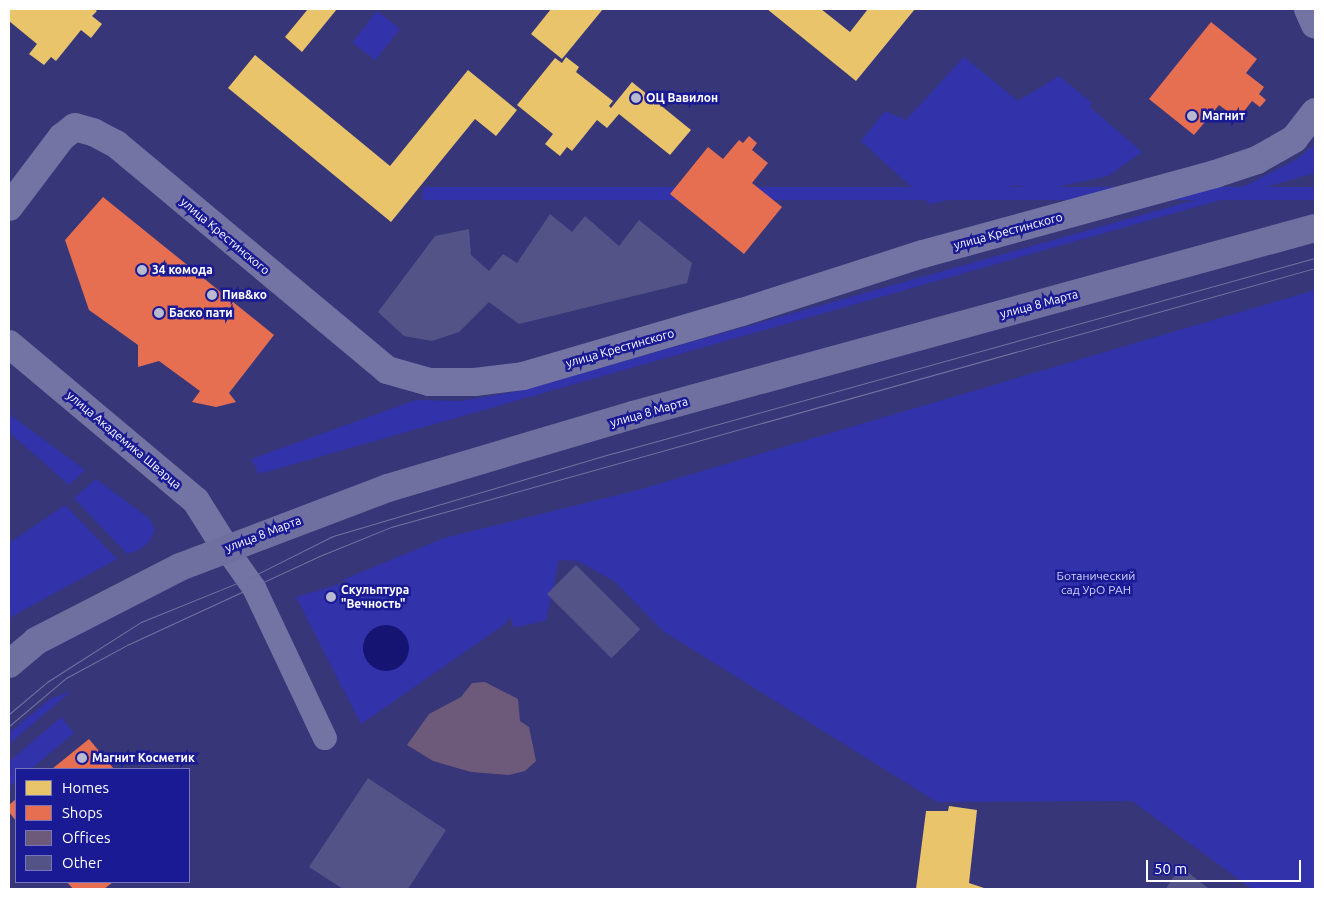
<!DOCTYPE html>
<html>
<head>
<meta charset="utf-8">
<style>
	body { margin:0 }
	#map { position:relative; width:1324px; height:898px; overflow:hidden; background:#363678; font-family:Ubuntu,sans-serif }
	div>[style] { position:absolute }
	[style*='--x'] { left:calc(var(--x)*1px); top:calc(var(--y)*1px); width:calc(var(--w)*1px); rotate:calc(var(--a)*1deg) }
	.green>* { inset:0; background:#3233ab; transform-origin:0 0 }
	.water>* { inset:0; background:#151473 }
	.round { border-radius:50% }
	.homes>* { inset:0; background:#e9c46a }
	.shops>* { inset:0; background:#e76f51 }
	.offices>* { inset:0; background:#6d597a }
	.building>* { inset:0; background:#535387; transform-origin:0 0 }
	.minor>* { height:24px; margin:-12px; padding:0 12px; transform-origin:12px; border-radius:12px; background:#7374a3 }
	.tertiary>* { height:28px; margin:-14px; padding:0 14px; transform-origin:14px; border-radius:14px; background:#7374a3 }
	.secondary>* { height:28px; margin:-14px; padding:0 14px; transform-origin:14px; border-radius:14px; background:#7070a0 }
	.tram>* { height:1px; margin:-0.5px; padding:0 0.5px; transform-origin:0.5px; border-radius:0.5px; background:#7373a2 }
	.dots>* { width:14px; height:14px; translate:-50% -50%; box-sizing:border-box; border:2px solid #1a1b94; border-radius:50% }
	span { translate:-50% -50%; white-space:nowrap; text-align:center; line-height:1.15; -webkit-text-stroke:5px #1a1b94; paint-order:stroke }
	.poi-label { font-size:12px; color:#fff; font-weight:700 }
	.left { translate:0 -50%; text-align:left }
	.street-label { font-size:12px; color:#fff }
	.park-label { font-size:12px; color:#d2d3fb }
	.frame { position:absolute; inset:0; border:10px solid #fff; pointer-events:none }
	.legend { position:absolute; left:15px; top:768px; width:175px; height:115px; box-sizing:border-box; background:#1a1b94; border:1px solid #7676bf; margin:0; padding:6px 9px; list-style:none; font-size:15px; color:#fff }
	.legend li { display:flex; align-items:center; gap:10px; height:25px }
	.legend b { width:25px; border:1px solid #7676bf }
	.scale { position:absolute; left:1146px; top:860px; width:155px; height:22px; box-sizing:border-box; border:2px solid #fff; border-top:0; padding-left:6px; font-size:15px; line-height:18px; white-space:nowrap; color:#fff; -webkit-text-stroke:4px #1a1b94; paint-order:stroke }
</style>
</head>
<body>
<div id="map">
	<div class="green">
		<div style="left:377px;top:11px;width:29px;height:40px;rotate:38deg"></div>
		<div style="clip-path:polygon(964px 57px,1018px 101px,1059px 76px,1092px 103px,1090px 107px,1142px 152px,1108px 176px,1038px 191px,1017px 185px,930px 204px,861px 141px,885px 111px,906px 120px)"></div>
		<div style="clip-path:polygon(1315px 144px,1315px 173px,259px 474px,251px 459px,416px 400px,460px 401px,514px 392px,1245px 186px,1297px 159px)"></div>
		<div style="left:1315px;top:187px;width:13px;height:892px;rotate:90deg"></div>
		<div style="clip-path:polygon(1315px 290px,1315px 889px,1252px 889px,1132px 801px,937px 802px,663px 631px,614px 581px,578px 561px,559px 560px,546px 620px,514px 628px,510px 616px,505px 624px,361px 724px,296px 597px,350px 581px,340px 581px,444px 538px,638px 490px)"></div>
		<div style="clip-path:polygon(9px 414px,85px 470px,69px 485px,9px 432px)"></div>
		<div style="clip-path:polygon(96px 479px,150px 519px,155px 530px,149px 542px,139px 550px,127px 554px,74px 498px)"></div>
		<div style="clip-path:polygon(65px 505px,117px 559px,9px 618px,9px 543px)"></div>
		<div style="clip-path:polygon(71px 691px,61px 700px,9px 744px,9px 733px,50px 699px)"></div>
		<div style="clip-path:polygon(61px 717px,74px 733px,31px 769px,16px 769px,16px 781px,9px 787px,9px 762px)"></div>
	</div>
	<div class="water">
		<div class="round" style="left:363px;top:625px;width:46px;height:46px"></div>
	</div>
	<div class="homes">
		<div style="clip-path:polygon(9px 9px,94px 9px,97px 11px,92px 16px,102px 24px,91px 38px,81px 30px,56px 61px,51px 57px,44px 65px,29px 54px,37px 44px,9px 21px)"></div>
		<div style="clip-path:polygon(308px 9px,337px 9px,302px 52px,285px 37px)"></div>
		<div style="clip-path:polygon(551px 9px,603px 9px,562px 59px,531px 34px)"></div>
		<div style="clip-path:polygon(767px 9px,821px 9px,850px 32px,868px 9px,915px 9px,856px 81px)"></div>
		<div style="clip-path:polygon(255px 55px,390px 166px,468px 70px,517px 110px,496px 136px,475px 119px,391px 222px,228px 88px)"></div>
		<div style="clip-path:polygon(566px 57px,579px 67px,576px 72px,613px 101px,609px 106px,611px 108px,632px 82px,691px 130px,670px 155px,619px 114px,607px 128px,597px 120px,572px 151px,567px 147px,560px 156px,545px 144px,553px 134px,517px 105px,555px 58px,562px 63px)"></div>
		<div style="clip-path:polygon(949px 806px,977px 810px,969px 883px,987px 889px,916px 889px,926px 811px,948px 811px)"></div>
	</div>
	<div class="shops">
		<div style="clip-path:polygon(1211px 22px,1257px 59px,1246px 73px,1264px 87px,1259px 94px,1266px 100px,1260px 107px,1252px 101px,1238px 119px,1219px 105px,1194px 135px,1149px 99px)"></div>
		<div style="clip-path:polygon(749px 136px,757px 143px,752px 150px,768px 163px,752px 183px,782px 207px,744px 254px,670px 194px,708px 147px,723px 159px,739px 140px,743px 143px)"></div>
		<div style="clip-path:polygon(103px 197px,274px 335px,229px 393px,236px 402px,216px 407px,192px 402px,200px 391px,159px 361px,138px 367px,138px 345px,89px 310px,65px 240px)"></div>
		<div style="clip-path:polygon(89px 739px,114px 769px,52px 769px)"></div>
		<div style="clip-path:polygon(16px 799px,16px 821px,9px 812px,9px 805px)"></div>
		<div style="clip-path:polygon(67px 882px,113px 882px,104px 889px,73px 889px)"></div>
	</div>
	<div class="offices">
		<div style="clip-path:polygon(485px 682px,518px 699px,520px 721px,529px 727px,536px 761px,525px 771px,509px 775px,471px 772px,433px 761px,407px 745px,429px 714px,461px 697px,472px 683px)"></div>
	</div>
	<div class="building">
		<div style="clip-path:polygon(550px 214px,572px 232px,585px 216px,619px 246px,639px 220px,692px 263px,687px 283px,519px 324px,489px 302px,459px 332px,432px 341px,404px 336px,378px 312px,435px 236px,469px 229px,471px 255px,489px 271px,503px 254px,517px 263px)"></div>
		<div style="left:576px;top:565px;width:91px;height:41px;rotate:45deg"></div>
		<div style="clip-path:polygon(368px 778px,446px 830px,408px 889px,343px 889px,309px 867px)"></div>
		<div style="clip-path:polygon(1180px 866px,1209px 889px,1166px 889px)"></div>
	</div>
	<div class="minor">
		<div style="--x:225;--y:547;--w:50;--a:54.7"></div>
		<div style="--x:254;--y:588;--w:166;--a:64.7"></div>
	</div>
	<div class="tertiary">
		<div style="--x:1308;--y:9;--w:17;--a:66"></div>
		<div style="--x:9;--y:207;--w:88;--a:-52.9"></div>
		<div style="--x:62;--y:137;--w:16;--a:-38"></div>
		<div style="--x:75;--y:127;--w:19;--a:16"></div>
		<div style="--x:93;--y:132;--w:26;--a:28"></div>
		<div style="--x:116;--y:144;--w:353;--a:39.8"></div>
		<div style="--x:387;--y:370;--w:44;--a:15.9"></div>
		<div style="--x:429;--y:382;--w:46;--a:0"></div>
		<div style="--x:475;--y:382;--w:48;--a:-7.1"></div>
		<div style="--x:523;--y:376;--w:228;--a:-16.3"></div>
		<div style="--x:742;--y:312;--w:190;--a:-17.8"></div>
		<div style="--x:923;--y:254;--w:303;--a:-15.3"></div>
		<div style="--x:1215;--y:174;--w:44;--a:-18.4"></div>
		<div style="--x:1257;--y:160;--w:43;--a:-29.6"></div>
		<div style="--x:1294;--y:139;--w:34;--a:-52"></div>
		<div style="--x:9;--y:344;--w:244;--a:40"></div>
		<div style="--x:196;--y:501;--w:54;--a:57.8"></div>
	</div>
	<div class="secondary">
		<div style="--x:9;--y:664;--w:35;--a:-40"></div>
		<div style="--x:36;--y:641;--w:162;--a:-27.2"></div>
		<div style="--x:180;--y:567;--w:222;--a:-20.8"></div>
		<div style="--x:388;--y:488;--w:256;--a:-16.6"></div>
		<div style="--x:633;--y:415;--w:707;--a:-15.33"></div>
	</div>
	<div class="tram">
		<div style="--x:9;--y:714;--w:50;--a:-40.1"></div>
		<div style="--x:47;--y:682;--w:112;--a:-32.6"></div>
		<div style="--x:141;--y:622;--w:114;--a:-22.1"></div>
		<div style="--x:247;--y:579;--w:96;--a:-26.6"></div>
		<div style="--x:333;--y:536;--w:293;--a:-16.5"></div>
		<div style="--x:614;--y:453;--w:728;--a:-15.55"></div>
		<div style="--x:9;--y:726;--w:75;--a:-40.1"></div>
		<div style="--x:66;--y:678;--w:69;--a:-28.4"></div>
		<div style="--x:127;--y:645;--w:215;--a:-24.8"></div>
		<div style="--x:322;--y:555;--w:74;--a:-22.1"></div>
		<div style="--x:391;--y:527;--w:960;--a:-15.66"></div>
	</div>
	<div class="dots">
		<div style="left:636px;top:98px;background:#b9b9d0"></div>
		<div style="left:1192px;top:116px;background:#b9b9d0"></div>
		<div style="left:142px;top:270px;background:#b9b9d0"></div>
		<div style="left:212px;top:295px;background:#b9b9d0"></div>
		<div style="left:159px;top:313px;background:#b9b9d0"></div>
		<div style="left:331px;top:597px;background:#b9b9d0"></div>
		<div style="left:82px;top:758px;background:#b9b9d0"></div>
	</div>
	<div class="poi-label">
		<span class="left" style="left:646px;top:98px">ОЦ Вавилон</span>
		<span class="left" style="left:1202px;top:116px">Магнит</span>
		<span class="left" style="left:152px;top:270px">34 комода</span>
		<span class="left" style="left:222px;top:295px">Пив&amp;ко</span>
		<span class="left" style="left:169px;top:313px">Баско пати</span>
		<span class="left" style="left:341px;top:597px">Скульптура<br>"Вечность"</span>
		<span class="left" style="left:92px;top:758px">Магнит Косметик</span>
	</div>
	<div class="street-label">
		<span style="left:1008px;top:231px;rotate:-15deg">улица Крестинского</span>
		<span style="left:225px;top:236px;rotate:40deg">улица Крестинского</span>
		<span style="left:1039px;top:304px;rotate:-15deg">улица 8 Марта</span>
		<span style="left:620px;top:348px;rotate:-16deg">улица Крестинского</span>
		<span style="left:649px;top:412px;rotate:-16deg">улица 8 Марта</span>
		<span style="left:124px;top:440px;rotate:40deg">улица Академика Шварца</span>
		<span style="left:263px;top:534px;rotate:-21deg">улица 8 Марта</span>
	</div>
	<div class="park-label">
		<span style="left:1096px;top:583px">Ботанический<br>сад УрО РАН</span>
	</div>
	<div class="frame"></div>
	<ul class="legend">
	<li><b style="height:14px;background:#e9c46a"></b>Homes</li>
	<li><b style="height:14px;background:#e76f51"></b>Shops</li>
	<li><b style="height:14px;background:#6d597a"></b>Offices</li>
	<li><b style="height:14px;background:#535387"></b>Other</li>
	</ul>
	<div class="scale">50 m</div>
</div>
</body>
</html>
